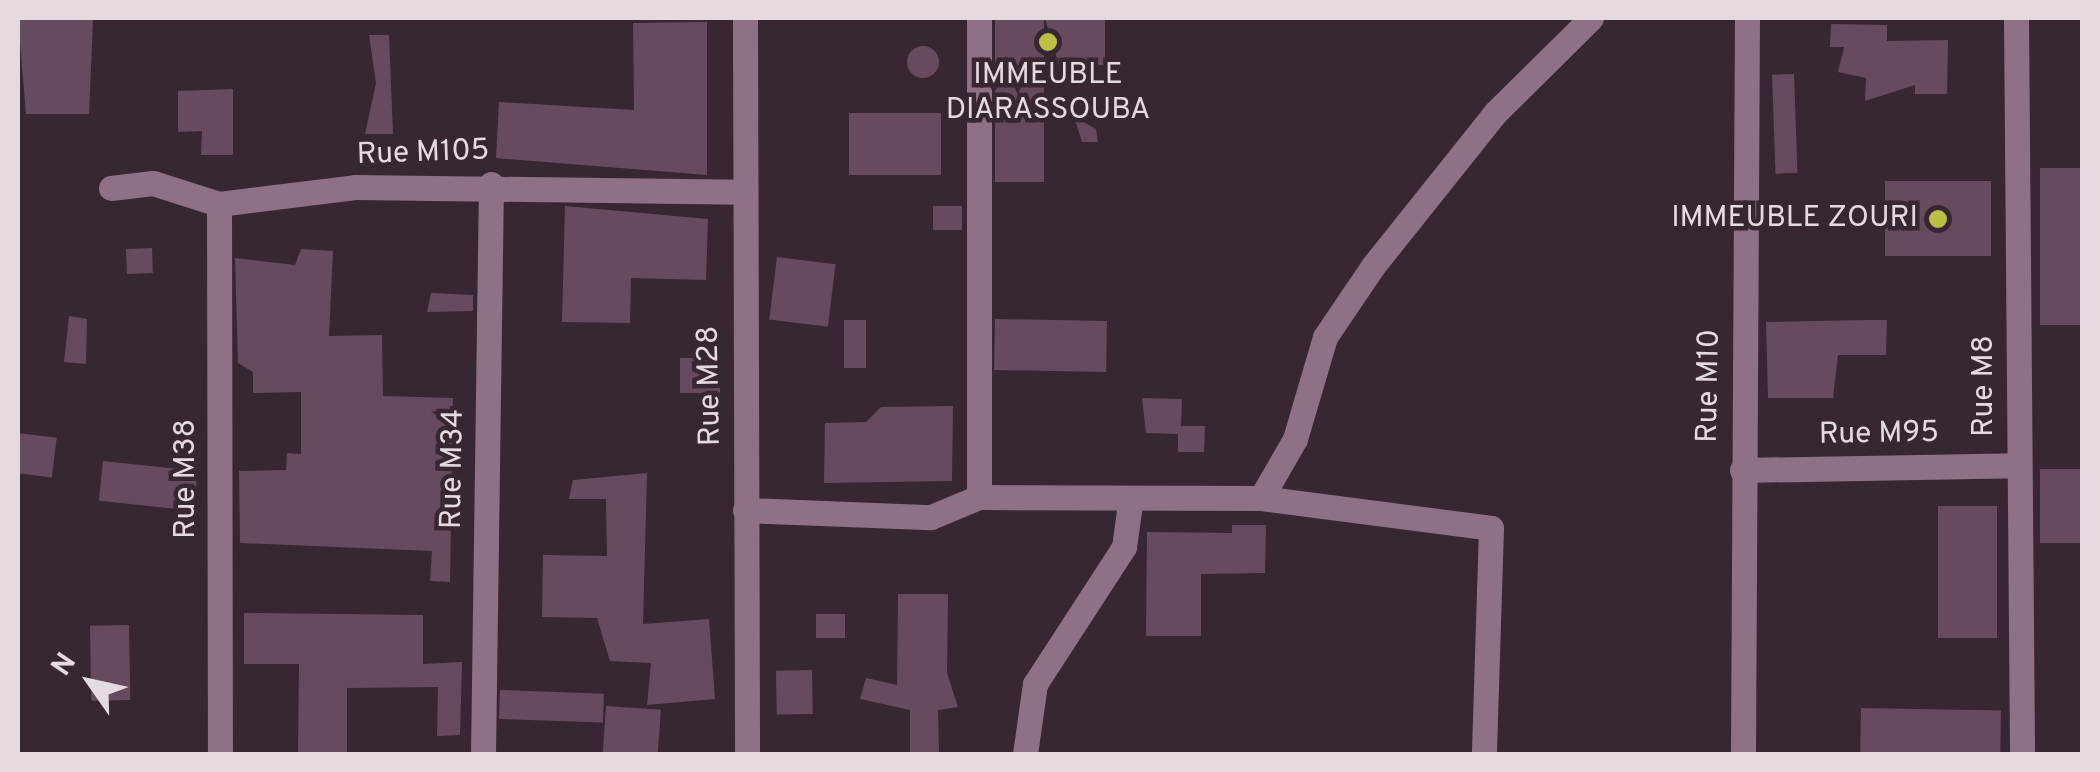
<!DOCTYPE html>
<html>
<head>
<meta charset="utf-8">
<style>
	body { margin:0 }
	#map { position:relative; width:2100px; height:772px; overflow:hidden; background:#382733; font-family:Overpass,sans-serif }
	div>[style] { position:absolute }
	[style*='--x'] { left:calc(var(--x)*1px); top:calc(var(--y)*1px); width:calc(var(--w)*1px); rotate:calc(var(--a)*1deg) }
	.building>* { inset:0; background:#664b5e; transform-origin:0 0 }
	.round { border-radius:50% }
	.minor>* { height:25px; margin:-12.5px; padding:0 12.5px; transform-origin:12.5px; border-radius:12.5px; background:#8f7186 }
	.dots>* { width:28px; height:28px; translate:-50% -50%; box-sizing:border-box; border:5px solid #382733; border-radius:50% }
	span { translate:-50% -50%; white-space:nowrap; text-align:center; line-height:1.15; -webkit-text-stroke:9px #382733; paint-order:stroke }
	.poi-label { font-size:30px; color:#e6dae2 }
	.right { translate:-100% -50%; text-align:right }
	.street-label { font-size:30px; color:#e6dae2 }
	.frame { position:absolute; inset:0; border:20px solid #e6dae2; pointer-events:none }
	.north { position:absolute; left:40px; top:632px; width:100px; height:100px; -webkit-text-stroke:8px #382733; paint-order:stroke; rotate:304deg; font-size:28px; font-weight:700; line-height:40px; text-align:center; color:#e6dae2 }
	.north::after { content:''; display:block; margin:auto; width:35px; height:45px; background:#e6dae2; clip-path:polygon(50% 0,100% 100%,50% 72%,0 100%) }
</style>
</head>
<body>
<div id="map">
	<div class="building">
		<div style="clip-path:polygon(18px 18px,93px 20px,89px 114px,26px 114px)"></div>
		<div style="left:995px;top:18px;width:49px;height:164px"></div>
		<div style="clip-path:polygon(1045px 18px,1105px 18px,1105px 65px,1059px 66px)"></div>
		<div style="clip-path:polygon(707px 22px,707px 175px,496px 158px,499px 102px,634px 110px,633px 23px)"></div>
		<div style="clip-path:polygon(1831px 24px,1887px 25px,1887px 41px,1948px 40px,1947px 94px,1915px 94px,1915px 85px,1865px 101px,1866px 78px,1838px 72px,1844px 47px,1830px 47px)"></div>
		<div style="clip-path:polygon(369px 35px,389px 35px,393px 134px,365px 134px,376px 83px)"></div>
		<div class="round" style="left:907px;top:46px;width:32px;height:32px"></div>
		<div style="left:1794px;top:74px;width:99px;height:22px;rotate:88deg"></div>
		<div style="clip-path:polygon(233px 89px,233px 155px,201px 155px,202px 131px,178px 132px,178px 91px)"></div>
		<div style="left:849px;top:113px;width:92px;height:62px"></div>
		<div style="clip-path:polygon(1074px 117px,1096px 129px,1098px 142px,1082px 142px)"></div>
		<div style="left:2082px;top:168px;width:157px;height:42px;rotate:90deg"></div>
		<div style="left:1991px;top:181px;width:75px;height:106px;rotate:90deg"></div>
		<div style="clip-path:polygon(565px 206px,708px 219px,706px 280px,631px 278px,630px 323px,562px 322px)"></div>
		<div style="left:933px;top:206px;width:29px;height:24px"></div>
		<div style="left:152px;top:248px;width:25px;height:26px;rotate:88deg"></div>
		<div style="clip-path:polygon(301px 249px,333px 251px,329px 336px,382px 335px,383px 396px,453px 398px,450px 582px,430px 581px,432px 551px,240px 543px,239px 471px,286px 470px,287px 453px,301px 454px,301px 392px,253px 393px,253px 372px,238px 363px,235px 258px,295px 265px)"></div>
		<div style="left:777px;top:257px;width:59px;height:63px;rotate:7deg"></div>
		<div style="clip-path:polygon(431px 293px,473px 295px,473px 311px,427px 312px)"></div>
		<div style="clip-path:polygon(69px 316px,87px 319px,86px 364px,64px 362px)"></div>
		<div style="left:995px;top:319px;width:112px;height:51px;rotate:1deg"></div>
		<div style="left:844px;top:320px;width:22px;height:48px"></div>
		<div style="clip-path:polygon(1867px 320px,1887px 320px,1886px 355px,1838px 355px,1833px 398px,1768px 398px,1766px 322px)"></div>
		<div style="left:680px;top:358px;width:40px;height:35px"></div>
		<div style="clip-path:polygon(1142px 398px,1182px 399px,1181px 426px,1205px 426px,1204px 452px,1178px 452px,1178px 434px,1146px 433px)"></div>
		<div style="clip-path:polygon(953px 406px,952px 481px,824px 483px,825px 423px,866px 422px,881px 407px)"></div>
		<div style="left:18px;top:433px;width:39px;height:40px;rotate:7deg"></div>
		<div style="left:103px;top:461px;width:95px;height:40px;rotate:6deg"></div>
		<div style="left:2082px;top:469px;width:74px;height:42px;rotate:90deg"></div>
		<div style="clip-path:polygon(647px 473px,643px 624px,709px 619px,715px 699px,647px 705px,651px 663px,610px 661px,597px 618px,542px 617px,543px 555px,607px 556px,606px 499px,569px 499px,573px 480px)"></div>
		<div style="left:1997px;top:506px;width:132px;height:59px;rotate:90deg"></div>
		<div style="clip-path:polygon(1232px 525px,1266px 525px,1265px 573px,1201px 574px,1201px 636px,1146px 636px,1147px 532px,1232px 533px)"></div>
		<div style="clip-path:polygon(898px 594px,948px 594px,947px 673px,958px 707px,938px 710px,939px 752px,910px 753px,910px 710px,860px 699px,866px 678px,897px 685px)"></div>
		<div style="clip-path:polygon(244px 613px,423px 615px,423px 664px,462px 662px,460px 735px,437px 736px,438px 687px,347px 688px,347px 754px,298px 754px,299px 664px,244px 664px)"></div>
		<div style="left:816px;top:614px;width:29px;height:24px"></div>
		<div style="left:129px;top:625px;width:75px;height:39px;rotate:89deg"></div>
		<div style="left:812px;top:670px;width:44px;height:36px;rotate:89deg"></div>
		<div style="left:500px;top:690px;width:104px;height:29px;rotate:2deg"></div>
		<div style="left:606px;top:706px;width:55px;height:48px;rotate:4deg"></div>
		<div style="left:1861px;top:708px;width:140px;height:46px;rotate:1deg"></div>
	</div>
	<div class="minor">
		<div style="--x:745;--y:18;--w:736;--a:89.84"></div>
		<div style="--x:2016;--y:18;--w:736;--a:89.53"></div>
		<div style="--x:111;--y:188;--w:42;--a:-6.8"></div>
		<div style="--x:153;--y:183;--w:69;--a:17.7"></div>
		<div style="--x:219;--y:204;--w:137;--a:-7.1"></div>
		<div style="--x:355;--y:187;--w:387;--a:0.7"></div>
		<div style="--x:219;--y:204;--w:550;--a:89.9"></div>
		<div style="--x:1742;--y:470;--w:276;--a:-1"></div>
		<div style="--x:979;--y:497;--w:282;--a:0.2"></div>
		<div style="--x:1261;--y:498;--w:68;--a:-60"></div>
		<div style="--x:1295;--y:439;--w:106;--a:-73.6"></div>
		<div style="--x:1325;--y:337;--w:86;--a:-55.9"></div>
		<div style="--x:1373;--y:266;--w:196;--a:-51.4"></div>
		<div style="--x:1495;--y:113;--w:135;--a:-44.7"></div>
		<div style="--x:1261;--y:498;--w:232;--a:7.4"></div>
		<div style="--x:1491;--y:528;--w:226;--a:91.8"></div>
		<div style="--x:745;--y:510;--w:186;--a:2.2"></div>
		<div style="--x:931;--y:517;--w:52;--a:-22.6"></div>
		<div style="--x:979;--y:497;--w:479;--a:-90"></div>
		<div style="--x:483;--y:754;--w:570;--a:-89.2"></div>
		<div style="--x:1025;--y:754;--w:71;--a:-81.9"></div>
		<div style="--x:1035;--y:684;--w:163;--a:-57"></div>
		<div style="--x:1124;--y:547;--w:43;--a:-82.1"></div>
		<div style="--x:1743;--y:754;--w:736;--a:-89.69"></div>
	</div>
	<div class="dots">
		<div style="left:1048px;top:42px;background:#bdbf43"></div>
		<div style="left:1938px;top:219px;background:#bdbf43"></div>
	</div>
	<div class="poi-label">
		<span style="left:1048px;top:93px">IMMEUBLE<br>DIARASSOUBA</span>
		<span class="right" style="left:1918px;top:219px">IMMEUBLE ZOURI</span>
	</div>
	<div class="street-label">
		<span style="left:423px;top:154px;rotate:-2deg">Rue M105</span>
		<span style="left:711px;top:386px;rotate:-91deg">Rue M28</span>
		<span style="left:1710px;top:386px;rotate:-89deg">Rue M10</span>
		<span style="left:1985px;top:386px;rotate:-90deg">Rue M8</span>
		<span style="left:1879px;top:435px;rotate:-1deg">Rue M95</span>
		<span style="left:454px;top:469px;rotate:-89deg">Rue M34</span>
		<span style="left:187px;top:479px;rotate:-90deg">Rue M38</span>
	</div>
	<div class="frame"></div>
	<div class="north">N</div>
</div>
</body>
</html>
